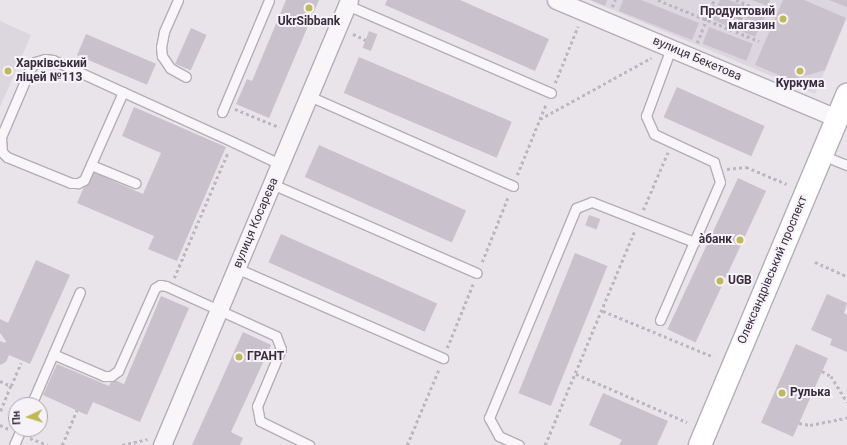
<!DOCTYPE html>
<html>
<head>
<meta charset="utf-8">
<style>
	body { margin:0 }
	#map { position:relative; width:847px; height:445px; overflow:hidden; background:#e8e4ea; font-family:Roboto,sans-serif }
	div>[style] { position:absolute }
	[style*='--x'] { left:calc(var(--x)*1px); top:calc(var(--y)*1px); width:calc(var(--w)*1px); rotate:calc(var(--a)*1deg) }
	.built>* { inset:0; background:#dcd6df }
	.building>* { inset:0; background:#c9c2cd; transform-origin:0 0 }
	.path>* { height:2.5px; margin-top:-1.25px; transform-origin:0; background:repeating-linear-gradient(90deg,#bcb6be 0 3px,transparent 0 6px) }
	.roads { filter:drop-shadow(1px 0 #b4adb7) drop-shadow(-1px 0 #b4adb7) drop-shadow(0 1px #b4adb7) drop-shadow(0 -1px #b4adb7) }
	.lane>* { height:9px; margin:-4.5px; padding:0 4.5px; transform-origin:4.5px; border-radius:4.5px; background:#f8f6f9 }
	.street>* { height:17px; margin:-8.5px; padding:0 8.5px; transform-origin:8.5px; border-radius:8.5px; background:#f8f6f9 }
	.secondary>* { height:22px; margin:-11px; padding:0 11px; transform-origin:11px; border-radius:11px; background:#fff }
	.dots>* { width:11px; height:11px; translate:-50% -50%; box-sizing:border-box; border:2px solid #f6f3f8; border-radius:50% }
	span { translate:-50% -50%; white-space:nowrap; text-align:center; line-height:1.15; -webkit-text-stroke:4px #f6f3f8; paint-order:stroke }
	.poi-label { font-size:12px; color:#3b2d41; font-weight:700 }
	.right { translate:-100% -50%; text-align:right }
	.left { translate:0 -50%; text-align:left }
	.street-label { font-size:12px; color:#3b2d41 }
	.north { position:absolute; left:8px; top:397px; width:40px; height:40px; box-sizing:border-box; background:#f6f3f8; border:1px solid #aba4af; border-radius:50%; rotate:266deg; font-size:11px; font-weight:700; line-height:16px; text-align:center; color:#3b2d41 }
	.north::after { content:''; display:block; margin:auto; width:14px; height:18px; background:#c1b857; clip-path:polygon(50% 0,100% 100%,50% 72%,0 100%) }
</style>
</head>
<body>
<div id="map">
	<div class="built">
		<div style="clip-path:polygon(589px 0,847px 0,847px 17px,815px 94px)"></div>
		<div style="clip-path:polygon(0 21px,31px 35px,0 107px)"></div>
	</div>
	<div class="building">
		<div style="clip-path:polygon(286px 0,319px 0,269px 118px,236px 104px,247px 79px,252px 81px)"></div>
		<div style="clip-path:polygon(387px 0,460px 0,549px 39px,535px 71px,385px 5px)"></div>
		<div style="clip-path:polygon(591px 0,607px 0,605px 6px)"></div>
		<div style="clip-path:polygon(623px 0,641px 0,699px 23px,692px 40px,619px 11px)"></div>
		<div style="clip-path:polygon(720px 0,729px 0,741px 5px,737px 14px,717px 6px)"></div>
		<div style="clip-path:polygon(752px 0,770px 0,768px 6px)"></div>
		<div style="clip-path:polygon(783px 0,804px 0,846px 18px,825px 70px,791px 80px,755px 65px)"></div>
		<div style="clip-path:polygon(829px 0,847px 0,847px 7px)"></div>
		<div style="left:745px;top:7px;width:22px;height:10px;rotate:22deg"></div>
		<div style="left:716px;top:9px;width:22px;height:11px;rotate:24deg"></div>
		<div style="left:739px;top:19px;width:22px;height:10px;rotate:24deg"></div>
		<div style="left:709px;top:27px;width:47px;height:18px;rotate:21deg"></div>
		<div style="left:191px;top:28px;width:17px;height:39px;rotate:24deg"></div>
		<div style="left:369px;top:31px;width:9px;height:18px;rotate:21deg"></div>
		<div style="left:86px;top:34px;width:76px;height:23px;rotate:23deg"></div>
		<div style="left:359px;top:57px;width:166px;height:39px;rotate:23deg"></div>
		<div style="left:677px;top:87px;width:96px;height:33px;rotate:24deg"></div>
		<div style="clip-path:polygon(134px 107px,226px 147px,177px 261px,148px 249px,154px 236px,77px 203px,91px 171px,143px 194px,161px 153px,122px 136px)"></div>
		<div style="left:319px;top:145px;width:161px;height:35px;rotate:24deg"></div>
		<div style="left:738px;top:178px;width:31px;height:167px;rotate:25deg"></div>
		<div style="left:589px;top:215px;width:12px;height:11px;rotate:20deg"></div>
		<div style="left:281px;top:234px;width:171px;height:31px;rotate:24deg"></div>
		<div style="left:575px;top:253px;width:35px;height:151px;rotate:22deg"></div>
		<div style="clip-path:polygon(36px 260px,70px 275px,30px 364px,9px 355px,6px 362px,0 365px,0 341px,5px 343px,6px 341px,0 333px,0 319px,8px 323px)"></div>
		<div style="clip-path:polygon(827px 294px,847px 303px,844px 313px,847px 315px,847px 352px,830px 345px,832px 339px,811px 330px)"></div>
		<div style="clip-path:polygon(161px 296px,189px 308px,140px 422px,93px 402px,87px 415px,43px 395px,57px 364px,109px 386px,112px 379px,124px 384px)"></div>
		<div style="clip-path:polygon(243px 332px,271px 345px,231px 432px,243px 438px,240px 445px,192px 445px)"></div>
		<div style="left:796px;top:344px;width:35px;height:86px;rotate:24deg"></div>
		<div style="clip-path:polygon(603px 393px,668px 421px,657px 445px,619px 445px,622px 440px,589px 425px)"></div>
	</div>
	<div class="path">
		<div style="--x:658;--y:0;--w:109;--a:22.1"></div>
		<div style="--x:736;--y:0;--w:37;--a:22"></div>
		<div style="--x:712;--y:6;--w:57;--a:22.5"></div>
		<div style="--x:612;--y:7;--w:8;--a:-67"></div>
		<div style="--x:733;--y:30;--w:29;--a:-68"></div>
		<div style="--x:353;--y:34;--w:14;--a:25"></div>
		<div style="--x:697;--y:43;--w:46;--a:-68.4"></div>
		<div style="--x:555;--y:83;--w:61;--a:-68"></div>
		<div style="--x:235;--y:109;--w:48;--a:22.2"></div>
		<div style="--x:540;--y:119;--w:127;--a:-28.8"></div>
		<div style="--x:727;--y:169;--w:19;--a:-6"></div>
		<div style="--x:746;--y:167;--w:44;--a:22.5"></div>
		<div style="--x:517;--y:175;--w:77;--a:-67.8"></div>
		<div style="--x:643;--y:210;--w:63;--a:-66.7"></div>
		<div style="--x:482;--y:262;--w:70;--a:-68.2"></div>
		<div style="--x:815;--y:262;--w:35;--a:24"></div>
		<div style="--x:174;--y:278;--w:137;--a:-66.8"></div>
		<div style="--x:603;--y:311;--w:120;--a:22.5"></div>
		<div style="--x:447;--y:348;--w:69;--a:-67.9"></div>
		<div style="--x:822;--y:371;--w:10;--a:29"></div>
		<div style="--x:831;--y:376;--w:31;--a:58"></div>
		<div style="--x:576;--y:374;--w:121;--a:23.4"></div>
		<div style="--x:0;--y:381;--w:12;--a:24"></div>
		<div style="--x:11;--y:386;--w:29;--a:112"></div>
		<div style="--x:11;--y:386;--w:25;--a:-67"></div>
		<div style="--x:799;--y:423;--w:11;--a:10"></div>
		<div style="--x:810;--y:425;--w:38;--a:-11"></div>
		<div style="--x:0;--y:425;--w:10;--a:24"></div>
		<div style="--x:30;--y:438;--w:19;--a:21"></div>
		<div style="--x:62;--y:445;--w:38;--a:-67"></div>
		<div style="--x:122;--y:445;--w:26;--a:-13"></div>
		<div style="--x:407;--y:445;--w:82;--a:-67.2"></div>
		<div style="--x:545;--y:445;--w:231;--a:-67.3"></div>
	</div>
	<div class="roads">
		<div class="lane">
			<div style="--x:178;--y:0;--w:35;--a:114"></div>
			<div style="--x:164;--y:32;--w:15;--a:101"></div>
			<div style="--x:161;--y:47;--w:9;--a:84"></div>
			<div style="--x:162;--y:56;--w:14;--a:56"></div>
			<div style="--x:170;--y:68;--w:18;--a:29"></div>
			<div style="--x:347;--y:5;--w:222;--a:23.3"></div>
			<div style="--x:123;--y:92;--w:96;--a:113.9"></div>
			<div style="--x:84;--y:180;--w:7;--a:153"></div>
			<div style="--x:78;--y:183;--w:7;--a:180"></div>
			<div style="--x:71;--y:183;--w:69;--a:-157.9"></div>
			<div style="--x:7;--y:157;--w:7;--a:-135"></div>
			<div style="--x:2;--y:152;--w:15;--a:-94"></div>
			<div style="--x:1;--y:137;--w:74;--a:-66.9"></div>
			<div style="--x:30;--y:69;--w:9;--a:-54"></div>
			<div style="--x:35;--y:62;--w:10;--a:-17"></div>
			<div style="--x:45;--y:59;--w:8;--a:7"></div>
			<div style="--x:53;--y:60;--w:77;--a:24.6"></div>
			<div style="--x:123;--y:92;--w:121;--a:24.4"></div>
			<div style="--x:233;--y:142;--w:52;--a:25.1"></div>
			<div style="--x:309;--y:96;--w:223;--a:23.8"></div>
			<div style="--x:222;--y:112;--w:121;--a:-67.2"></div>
			<div style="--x:822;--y:155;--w:27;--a:22"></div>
			<div style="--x:91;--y:165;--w:48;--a:22.2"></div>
			<div style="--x:272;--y:184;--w:223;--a:23.5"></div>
			<div style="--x:236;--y:268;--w:226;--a:23.5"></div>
			<div style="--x:660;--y:320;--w:150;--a:-66.5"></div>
			<div style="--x:720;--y:182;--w:21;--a:-107"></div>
			<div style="--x:714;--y:162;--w:66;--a:-155"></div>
			<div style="--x:654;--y:134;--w:20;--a:-114"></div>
			<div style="--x:646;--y:116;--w:72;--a:-69.8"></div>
			<div style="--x:53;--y:354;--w:56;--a:23.3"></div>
			<div style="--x:104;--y:376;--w:7;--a:0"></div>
			<div style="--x:111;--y:376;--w:9;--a:-36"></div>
			<div style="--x:118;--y:371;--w:91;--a:-66"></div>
			<div style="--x:155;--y:288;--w:6;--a:-31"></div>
			<div style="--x:160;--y:285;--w:6;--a:9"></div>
			<div style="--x:166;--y:286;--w:121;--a:24.4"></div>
			<div style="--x:276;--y:336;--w:14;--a:69"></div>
			<div style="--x:281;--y:349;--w:62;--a:112.8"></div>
			<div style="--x:257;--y:406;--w:15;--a:79"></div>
			<div style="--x:260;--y:421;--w:55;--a:26.1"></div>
			<div style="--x:31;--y:405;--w:123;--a:-66.6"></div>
			<div style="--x:14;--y:445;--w:17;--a:-66"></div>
			<div style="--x:519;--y:445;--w:22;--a:-156"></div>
			<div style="--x:499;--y:436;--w:21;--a:-119"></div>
			<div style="--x:489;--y:418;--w:227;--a:-67.5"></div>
			<div style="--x:576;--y:208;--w:17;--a:-21"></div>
			<div style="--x:592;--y:202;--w:110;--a:21.4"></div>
		</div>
		<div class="street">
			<div style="--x:556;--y:0;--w:305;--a:22.8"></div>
			<div style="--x:162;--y:445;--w:483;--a:-67.2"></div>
		</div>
		<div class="secondary">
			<div style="--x:700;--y:445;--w:380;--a:-67.2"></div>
		</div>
	</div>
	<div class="dots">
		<div style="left:309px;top:8px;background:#c1b857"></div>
		<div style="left:783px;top:19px;background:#c1b857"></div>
		<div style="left:8px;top:71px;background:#c1b857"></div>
		<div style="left:800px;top:71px;background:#c1b857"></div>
		<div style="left:740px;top:240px;background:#c1b857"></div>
		<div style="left:720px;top:281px;background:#c1b857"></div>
		<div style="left:239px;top:357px;background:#c1b857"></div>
		<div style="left:782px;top:393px;background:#c1b857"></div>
	</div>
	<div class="poi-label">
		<span class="right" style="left:775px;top:19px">Продуктовий<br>магазин</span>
		<span style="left:309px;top:22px">UkrSibbank</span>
		<span class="left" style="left:16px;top:71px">Харківський<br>ліцей №113</span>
		<span style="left:800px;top:84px">Куркума</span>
		<span class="right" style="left:732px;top:240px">а̀банк</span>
		<span class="left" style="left:728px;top:281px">UGB</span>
		<span class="left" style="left:247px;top:357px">ГРАНТ</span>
		<span class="left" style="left:790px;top:393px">Рулька</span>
	</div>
	<div class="street-label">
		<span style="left:697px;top:59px;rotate:23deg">вулиця Бекетова</span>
		<span style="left:256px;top:223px;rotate:-67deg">вулиця Косарєва</span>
		<span style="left:773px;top:270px;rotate:-67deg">Олександрівський проспект</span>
	</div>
	<div class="north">Пн</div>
</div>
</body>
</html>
